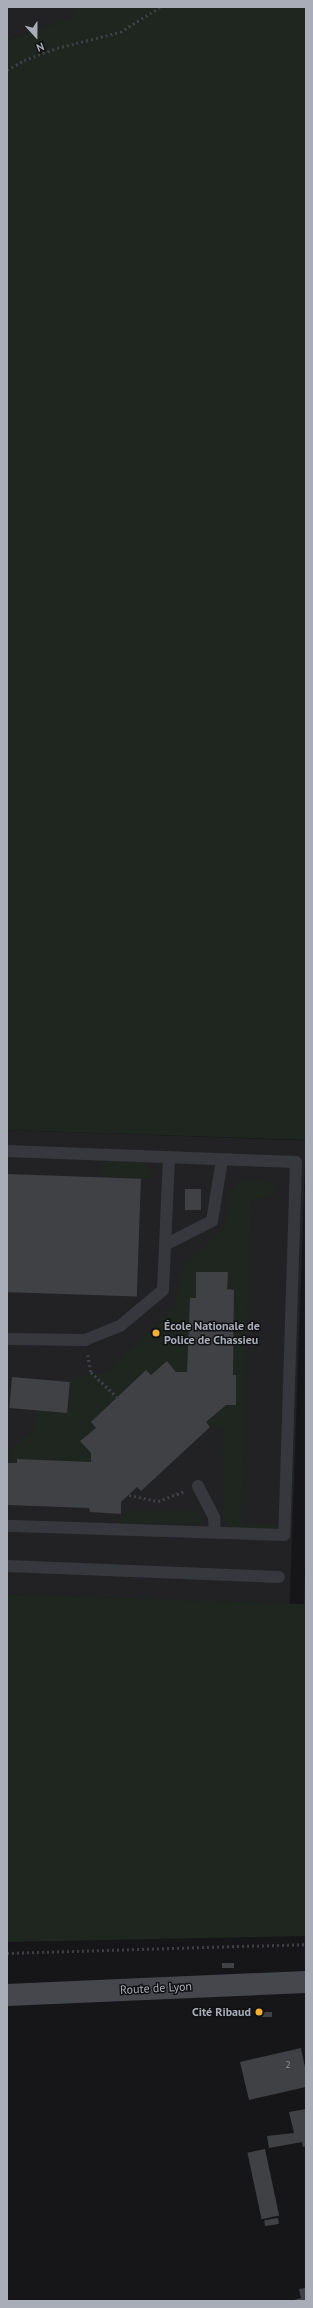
<!DOCTYPE html>
<html>
<head>
<meta charset="utf-8">
<style>
	body { margin:0 }
	#map { position:relative; width:313px; height:2308px; overflow:hidden; background:#161618; font-family:"PT Sans",sans-serif }
	div>[style] { position:absolute }
	[style*='--x'] { left:calc(var(--x)*1px); top:calc(var(--y)*1px); width:calc(var(--w)*1px); rotate:calc(var(--a)*1deg) }
	.built>* { inset:0; background:#222225; transform-origin:0 0 }
	.green>* { inset:0; background:#1e261f }
	.building>* { inset:0; background:#404145; transform-origin:0 0 }
	.path>* { height:2.5px; margin-top:-1.25px; transform-origin:0; background:repeating-linear-gradient(90deg,#3d3f44 0 2px,transparent 0 5px) }
	.lane>* { height:12px; margin:-6px; padding:0 6px; transform-origin:6px; border-radius:6px; background:#37383d }
	.secondary>* { height:22px; margin:-11px; padding:0 11px; transform-origin:11px; border-radius:11px; background:#45474d }
	.dots>* { width:11px; height:11px; translate:-50% -50%; box-sizing:border-box; border:2px solid #111113; border-radius:50% }
	span { translate:-50% -50%; white-space:nowrap; text-align:center; line-height:1.15; -webkit-text-stroke:3px #111113; paint-order:stroke }
	.number-label { font-size:10px; color:#8e929b }
	.number-label span { -webkit-text-stroke-width:0 }
	.poi-label { font-size:12px; color:#a8adb8; font-weight:700 }
	.left { translate:0 -50%; text-align:left }
	.right { translate:-100% -50%; text-align:right }
	.street-label { font-size:12px; color:#a8adb8 }
	.frame { position:absolute; inset:0; border:8px solid #a8adb8; pointer-events:none }
	.north { position:absolute; left:16px; top:16px; width:40px; height:40px; -webkit-text-stroke:3px #111113; paint-order:stroke; rotate:159deg; font-size:11px; font-weight:700; line-height:16px; text-align:center; color:#a8adb8 }
	.north::after { content:''; display:block; margin:auto; width:14px; height:18px; background:#a8adb8; clip-path:polygon(50% 0,100% 100%,50% 72%,0 100%) }
</style>
</head>
<body>
<div id="map">
	<div class="built">
		<div style="clip-path:polygon(7px 7px,104px 7px,7px 40px)"></div>
		<div style="left:7px;top:1130px;width:299px;height:464px;rotate:2deg"></div>
	</div>
	<div class="green">
		<div style="clip-path:polygon(75px 7px,306px 7px,306px 1140px,7px 1130px,7px 40px,71px 18px)"></div>
		<div style="clip-path:polygon(103px 1161px,145px 1162px,155px 1178px,101px 1177px)"></div>
		<div style="clip-path:polygon(240px 1180px,273px 1182px,276px 1188px,275px 1197px,251px 1199px,241px 1524px,275px 1524px,275px 1529px,229px 1527px,225px 1523px,222px 1426px,210px 1427px,206px 1422px,226px 1405px,236px 1405px,233px 1375px,234px 1290px,227px 1289px,228px 1272px,196px 1272px,196px 1298px,189px 1298px,187px 1372px,176px 1372px,167px 1361px,151px 1375px,146px 1370px,91px 1422px,96px 1428px,80px 1441px,91px 1453px,91px 1462px,17px 1459px,17px 1463px,10px 1463px,11px 1449px,33px 1430px,35px 1410px,68px 1413px,70px 1382px,75px 1377px,106px 1373px,176px 1306px,179px 1277px,184px 1265px,225px 1226px,228px 1194px)"></div>
		<div style="clip-path:polygon(129px 1511px,191px 1511px,203px 1515px,205px 1523px,114px 1524px)"></div>
		<div style="clip-path:polygon(306px 1526px,306px 1936px,7px 1942px,7px 1594px,304px 1604px)"></div>
	</div>
	<div class="building">
		<div style="left:7px;top:1174px;width:134px;height:118px;rotate:2deg"></div>
		<div style="left:185px;top:1189px;width:16px;height:21px"></div>
		<div style="clip-path:polygon(196px 1272px,228px 1272px,227px 1289px,234px 1290px,233px 1375px,236px 1375px,236px 1405px,226px 1405px,206px 1422px,210px 1427px,141px 1491px,137px 1487px,121px 1502px,121px 1514px,90px 1512px,89px 1508px,7px 1505px,7px 1463px,17px 1463px,17px 1459px,91px 1462px,91px 1453px,80px 1441px,96px 1428px,91px 1422px,146px 1370px,151px 1375px,167px 1361px,176px 1372px,187px 1372px,190px 1298px,196px 1298px)"></div>
		<div style="left:12px;top:1377px;width:58px;height:31px;rotate:5deg"></div>
		<div style="left:222px;top:1963px;width:12px;height:5px"></div>
		<div style="left:261px;top:2012px;width:11px;height:5px"></div>
		<div style="clip-path:polygon(301px 2048px,306px 2072px,306px 2087px,249px 2100px,240px 2062px)"></div>
		<div style="clip-path:polygon(306px 2109px,306px 2146px,303px 2147px,302px 2142px,269px 2148px,267px 2136px,294px 2133px,289px 2112px)"></div>
		<div style="left:265px;top:2149px;width:68px;height:18px;rotate:78deg"></div>
		<div style="left:278px;top:2218px;width:6px;height:14px;rotate:81deg"></div>
		<div style="clip-path:polygon(306px 2288px,306px 2301px,291px 2301px,301px 2298px,299px 2289px)"></div>
	</div>
	<div class="path">
		<div style="--x:7;--y:70;--w:20;--a:-30"></div>
		<div style="--x:24;--y:60;--w:35;--a:-20"></div>
		<div style="--x:57;--y:48;--w:65;--a:-14.3"></div>
		<div style="--x:120;--y:32;--w:47;--a:-32"></div>
		<div style="--x:88;--y:1355;--w:17;--a:80"></div>
		<div style="--x:91;--y:1372;--w:36;--a:44"></div>
		<div style="--x:129;--y:1495;--w:30;--a:12"></div>
		<div style="--x:158;--y:1501;--w:27;--a:-20"></div>
		<div style="--x:7;--y:1953;--w:299;--a:-1.7"></div>
	</div>
	<div class="lane">
		<div style="--x:7;--y:1151;--w:289;--a:2.2"></div>
		<div style="--x:296;--y:1162;--w:373;--a:91.8"></div>
		<div style="--x:284;--y:1535;--w:277;--a:-178.1"></div>
		<div style="--x:165;--y:1245;--w:53;--a:-27.1"></div>
		<div style="--x:212;--y:1221;--w:62;--a:-80.7"></div>
		<div style="--x:7;--y:1339;--w:78;--a:0.7"></div>
		<div style="--x:85;--y:1340;--w:38;--a:-22"></div>
		<div style="--x:120;--y:1326;--w:56;--a:-39.9"></div>
		<div style="--x:163;--y:1290;--w:131;--a:-87.4"></div>
		<div style="--x:198;--y:1486;--w:36;--a:63"></div>
		<div style="--x:214;--y:1518;--w:14;--a:86"></div>
		<div style="--x:7;--y:1566;--w:272;--a:2.3"></div>
	</div>
	<div class="secondary">
		<div style="--x:7;--y:1995;--w:299;--a:-2.5"></div>
	</div>
	<div class="dots">
		<div style="left:156px;top:1333px;background:#f2b134"></div>
		<div style="left:259px;top:2012px;background:#f2b134"></div>
	</div>
	<div class="number-label">
		<span style="left:288px;top:2065px">2</span>
	</div>
	<div class="poi-label">
		<span class="left" style="left:164px;top:1333px">École Nationale de<br>Police de Chassieu</span>
		<span class="right" style="left:251px;top:2012px">Cité Ribaud</span>
	</div>
	<div class="street-label">
		<span style="left:156px;top:1988px;rotate:-3deg">Route de Lyon</span>
	</div>
	<div class="frame"></div>
	<div class="north">N</div>
</div>
</body>
</html>
